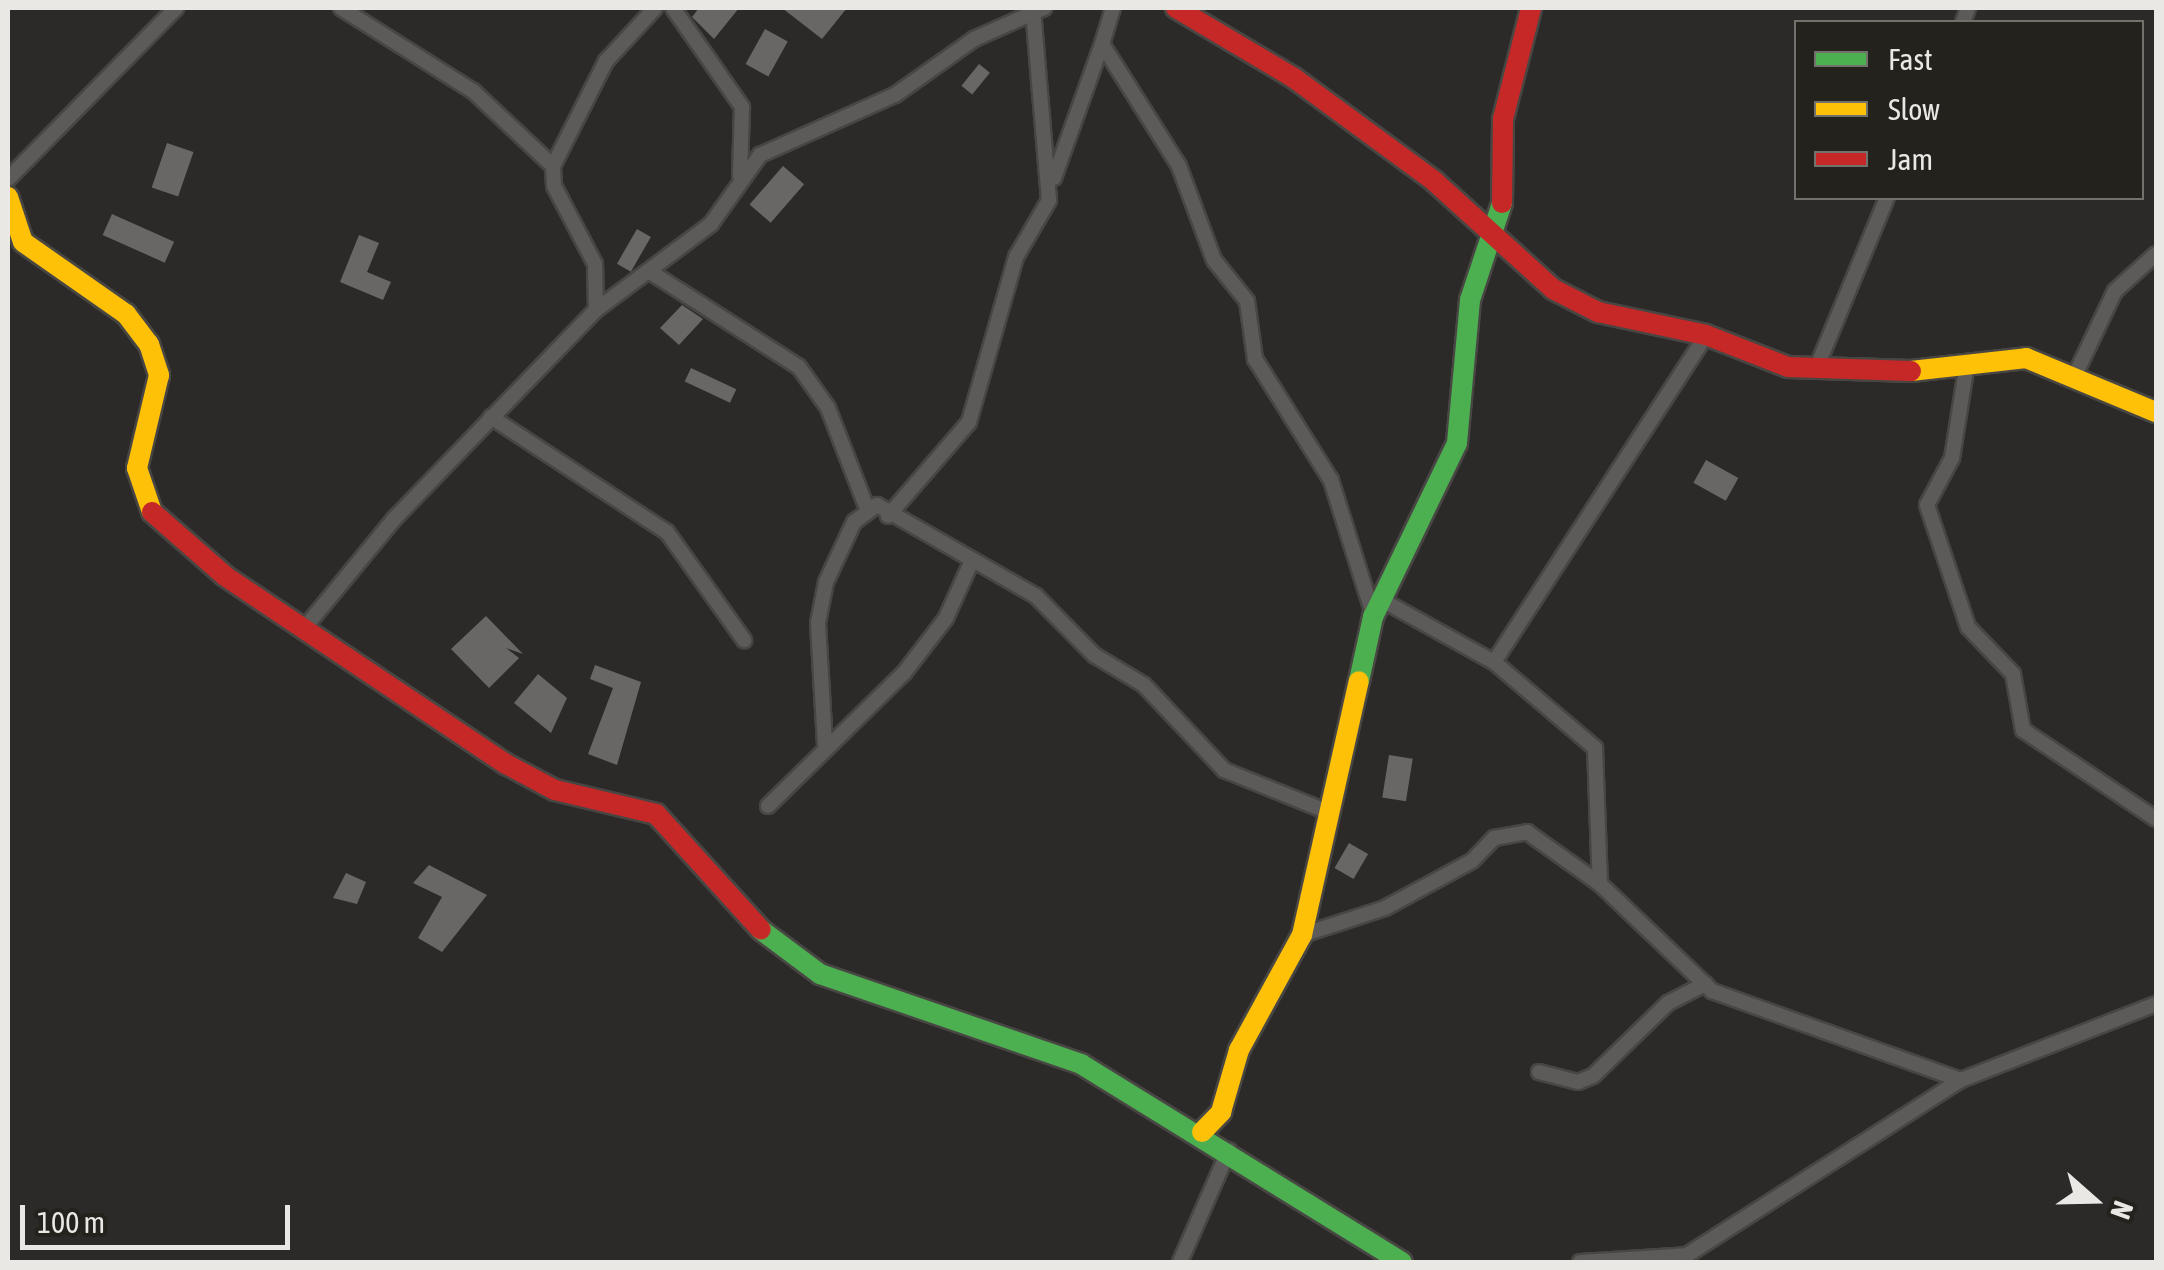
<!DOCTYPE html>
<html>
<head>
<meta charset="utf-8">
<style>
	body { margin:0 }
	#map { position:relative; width:2164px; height:1270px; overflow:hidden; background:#2c2a28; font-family:"Asap Condensed",sans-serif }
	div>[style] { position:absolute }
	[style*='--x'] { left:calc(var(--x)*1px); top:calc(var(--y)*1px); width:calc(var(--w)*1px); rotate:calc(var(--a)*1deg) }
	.building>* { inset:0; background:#686765; transform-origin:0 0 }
	.roads { filter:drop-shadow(2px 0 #484643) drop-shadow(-2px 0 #484643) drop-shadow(0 2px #484643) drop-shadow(0 -2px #484643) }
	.street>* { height:14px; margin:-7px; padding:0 7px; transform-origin:7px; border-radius:7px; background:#5d5b59 }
	.fast>* { height:20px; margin:-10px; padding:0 10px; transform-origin:10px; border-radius:10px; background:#4caf50 }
	.slow>* { height:20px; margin:-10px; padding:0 10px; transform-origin:10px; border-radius:10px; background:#ffc107 }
	.jam>* { height:20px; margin:-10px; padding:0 10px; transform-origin:10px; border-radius:10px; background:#c62828 }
	span { translate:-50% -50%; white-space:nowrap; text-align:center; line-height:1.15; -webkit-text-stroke:10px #24221c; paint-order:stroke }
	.frame { position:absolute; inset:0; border:10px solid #eae8e4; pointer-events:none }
	.legend { position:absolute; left:1794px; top:20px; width:350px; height:180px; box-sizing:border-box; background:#24221c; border:2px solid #73716c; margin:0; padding:12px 18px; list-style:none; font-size:30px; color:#eae8e4 }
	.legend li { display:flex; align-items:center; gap:20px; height:50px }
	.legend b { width:50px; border:2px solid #73716c }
	.north { position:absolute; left:2044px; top:1150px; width:100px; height:100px; -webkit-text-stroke:8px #24221c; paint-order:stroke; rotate:110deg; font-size:28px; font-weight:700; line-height:40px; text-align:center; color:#eae8e4 }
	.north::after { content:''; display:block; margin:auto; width:35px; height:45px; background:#eae8e4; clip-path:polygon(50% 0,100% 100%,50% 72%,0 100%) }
	.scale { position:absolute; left:20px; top:1205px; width:270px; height:45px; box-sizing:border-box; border:5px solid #eae8e4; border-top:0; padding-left:12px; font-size:30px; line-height:35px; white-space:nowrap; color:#eae8e4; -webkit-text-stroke:8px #24221c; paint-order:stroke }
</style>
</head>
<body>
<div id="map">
	<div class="building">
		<div style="clip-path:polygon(699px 8px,739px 8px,714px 39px,692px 17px)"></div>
		<div style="clip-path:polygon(782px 8px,847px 8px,822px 39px)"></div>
		<div style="left:765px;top:29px;width:26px;height:40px;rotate:29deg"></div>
		<div style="left:979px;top:64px;width:14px;height:28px;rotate:39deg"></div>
		<div style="left:167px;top:143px;width:28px;height:47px;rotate:19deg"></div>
		<div style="left:783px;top:166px;width:28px;height:51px;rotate:41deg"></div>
		<div style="left:112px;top:214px;width:68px;height:23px;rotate:24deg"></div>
		<div style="left:637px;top:229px;width:16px;height:40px;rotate:30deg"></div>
		<div style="clip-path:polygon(359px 235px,379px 243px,367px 272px,391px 282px,383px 300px,340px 282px)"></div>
		<div style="clip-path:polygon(682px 305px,703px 319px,679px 345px,660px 328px)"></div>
		<div style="left:691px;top:368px;width:50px;height:15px;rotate:25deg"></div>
		<div style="left:1706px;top:460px;width:37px;height:26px;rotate:29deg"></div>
		<div style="clip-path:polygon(486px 616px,523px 654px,506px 648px,519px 658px,489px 688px,451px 649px)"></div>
		<div style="clip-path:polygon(595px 665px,641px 682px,617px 765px,588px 754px,613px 688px,590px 679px)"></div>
		<div style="clip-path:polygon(538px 674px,567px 698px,551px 733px,514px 703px)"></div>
		<div style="left:1389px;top:755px;width:24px;height:43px;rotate:9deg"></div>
		<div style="left:1349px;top:843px;width:22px;height:29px;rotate:30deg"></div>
		<div style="clip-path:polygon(429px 865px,487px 895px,442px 952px,418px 938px,442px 897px,413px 883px)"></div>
		<div style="clip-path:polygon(346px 873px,366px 882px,357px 904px,333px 898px)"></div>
	</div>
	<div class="roads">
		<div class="street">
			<div style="--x:341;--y:8;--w:156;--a:32.2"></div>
			<div style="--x:473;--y:91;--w:110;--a:43.2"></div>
			<div style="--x:673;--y:8;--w:121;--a:55.1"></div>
			<div style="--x:742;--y:107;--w:69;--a:91.7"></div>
			<div style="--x:1113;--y:8;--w:38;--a:107"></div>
			<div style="--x:1102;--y:44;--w:144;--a:57.7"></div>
			<div style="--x:1179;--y:166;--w:100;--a:69.6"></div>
			<div style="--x:1214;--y:260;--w:53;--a:51.2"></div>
			<div style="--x:1247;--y:301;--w:59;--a:82.1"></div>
			<div style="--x:1255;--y:359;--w:143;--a:57.9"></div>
			<div style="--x:1331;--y:480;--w:140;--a:72.6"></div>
			<div style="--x:1963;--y:22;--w:15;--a:-70"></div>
			<div style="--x:1054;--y:178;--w:142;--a:-70.3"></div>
			<div style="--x:8;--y:179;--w:240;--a:-45.5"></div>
			<div style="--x:652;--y:273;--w:174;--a:32.6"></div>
			<div style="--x:799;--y:367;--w:50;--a:54.7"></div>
			<div style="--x:828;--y:408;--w:105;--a:68.8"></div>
			<div style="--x:596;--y:310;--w:46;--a:-91.2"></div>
			<div style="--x:595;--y:264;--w:88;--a:-117.7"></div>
			<div style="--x:554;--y:186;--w:20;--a:-93"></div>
			<div style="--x:553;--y:166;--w:118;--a:-63.2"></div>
			<div style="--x:606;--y:61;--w:72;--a:-47.2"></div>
			<div style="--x:1816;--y:369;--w:185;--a:-67.5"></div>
			<div style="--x:1966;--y:370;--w:89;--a:99"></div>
			<div style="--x:1952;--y:458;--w:53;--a:118"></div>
			<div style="--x:1927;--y:505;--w:129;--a:71.4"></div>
			<div style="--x:1968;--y:627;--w:65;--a:46.2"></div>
			<div style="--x:2013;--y:674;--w:57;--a:79.9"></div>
			<div style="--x:2023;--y:730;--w:160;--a:33.8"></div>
			<div style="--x:2076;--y:373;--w:91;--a:-64.6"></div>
			<div style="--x:2115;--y:291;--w:55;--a:-42.1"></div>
			<div style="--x:491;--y:417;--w:210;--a:33.2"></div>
			<div style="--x:667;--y:532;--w:133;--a:54.5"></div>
			<div style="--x:888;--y:516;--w:124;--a:-49.2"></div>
			<div style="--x:969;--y:422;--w:172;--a:-74.1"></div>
			<div style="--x:1016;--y:257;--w:66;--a:-59.9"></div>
			<div style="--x:1049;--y:200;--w:193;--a:-94.8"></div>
			<div style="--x:1382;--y:600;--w:128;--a:29"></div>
			<div style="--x:1494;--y:662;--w:133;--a:40.4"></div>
			<div style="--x:1595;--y:748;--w:136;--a:87.9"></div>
			<div style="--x:307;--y:625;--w:137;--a:-50.6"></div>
			<div style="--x:394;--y:519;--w:291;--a:-46"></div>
			<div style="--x:596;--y:310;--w:144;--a:-36.8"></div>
			<div style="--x:711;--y:224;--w:85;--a:-54.6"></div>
			<div style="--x:760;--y:155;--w:148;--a:-24"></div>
			<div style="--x:895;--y:95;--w:97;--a:-35.3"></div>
			<div style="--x:974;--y:39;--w:77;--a:-23.9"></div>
			<div style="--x:1494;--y:662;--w:390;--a:-57"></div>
			<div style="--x:825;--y:745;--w:122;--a:-93.3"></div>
			<div style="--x:818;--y:623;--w:42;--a:-79"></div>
			<div style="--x:826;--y:582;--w:66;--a:-65"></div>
			<div style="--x:854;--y:522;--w:29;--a:-36"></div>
			<div style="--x:877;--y:505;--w:183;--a:29.8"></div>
			<div style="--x:1036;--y:596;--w:83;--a:45.5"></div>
			<div style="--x:1094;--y:655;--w:58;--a:31"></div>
			<div style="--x:1144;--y:685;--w:117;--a:46.7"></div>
			<div style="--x:1224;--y:770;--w:112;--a:22"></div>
			<div style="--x:768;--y:806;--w:190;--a:-44.4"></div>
			<div style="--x:904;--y:673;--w:69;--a:-52.6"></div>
			<div style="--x:946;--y:618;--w:58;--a:-65.6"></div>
			<div style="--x:1302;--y:935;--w:87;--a:-18"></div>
			<div style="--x:1385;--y:908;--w:99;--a:-28.4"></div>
			<div style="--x:1472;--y:861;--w:32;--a:-46"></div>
			<div style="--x:1494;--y:838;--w:34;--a:-10"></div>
			<div style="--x:1527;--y:832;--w:90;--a:35.5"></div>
			<div style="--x:1600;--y:884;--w:155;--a:43.7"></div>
			<div style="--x:1712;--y:991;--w:264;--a:19.7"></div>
			<div style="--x:1539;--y:1072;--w:40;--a:14.4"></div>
			<div style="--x:1578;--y:1082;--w:16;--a:-22"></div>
			<div style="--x:1593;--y:1076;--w:105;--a:-44.2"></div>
			<div style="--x:1668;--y:1003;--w:42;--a:-27.2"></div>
			<div style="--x:1180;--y:1262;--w:122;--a:-66.4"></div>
			<div style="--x:1580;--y:1262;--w:107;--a:-3.7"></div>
			<div style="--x:1687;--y:1255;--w:325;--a:-32.6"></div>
			<div style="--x:1961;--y:1080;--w:209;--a:-21.3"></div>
		</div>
		<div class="fast">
			<div style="--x:1359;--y:681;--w:66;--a:-77.7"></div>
			<div style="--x:1373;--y:617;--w:193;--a:-64.2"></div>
			<div style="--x:1457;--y:443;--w:144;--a:-84.8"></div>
			<div style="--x:1470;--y:300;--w:102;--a:-71.7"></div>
			<div style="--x:761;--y:930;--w:74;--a:36.7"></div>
			<div style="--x:820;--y:974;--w:276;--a:19"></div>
			<div style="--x:1081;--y:1064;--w:377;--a:31.7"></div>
		</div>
		<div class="slow">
			<div style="--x:8;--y:197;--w:47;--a:71.6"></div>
			<div style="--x:23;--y:242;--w:126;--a:35"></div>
			<div style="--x:126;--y:314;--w:38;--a:53"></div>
			<div style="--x:149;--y:344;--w:33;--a:72"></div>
			<div style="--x:159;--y:375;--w:96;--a:103.3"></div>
			<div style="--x:137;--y:468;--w:46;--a:71.2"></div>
			<div style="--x:1911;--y:371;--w:116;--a:-6.4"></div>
			<div style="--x:2026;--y:358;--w:141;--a:22.6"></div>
			<div style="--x:1202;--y:1132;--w:28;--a:-46"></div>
			<div style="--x:1221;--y:1112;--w:65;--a:-73.8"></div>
			<div style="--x:1239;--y:1050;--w:131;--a:-61.3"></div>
			<div style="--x:1302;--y:935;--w:260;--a:-77.4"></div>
		</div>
		<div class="jam">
			<div style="--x:1176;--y:8;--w:137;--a:30.7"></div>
			<div style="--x:1294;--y:78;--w:174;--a:36.3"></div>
			<div style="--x:1434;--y:181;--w:161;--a:42.2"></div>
			<div style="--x:1553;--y:289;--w:51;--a:27.1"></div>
			<div style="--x:1598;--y:312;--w:110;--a:12"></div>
			<div style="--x:1706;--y:335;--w:88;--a:21.3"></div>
			<div style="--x:1788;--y:367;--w:123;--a:1.9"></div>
			<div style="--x:1502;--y:203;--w:84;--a:-89.3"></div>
			<div style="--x:1503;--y:119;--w:114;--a:-75.8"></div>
			<div style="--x:152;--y:512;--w:97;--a:41.2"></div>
			<div style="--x:225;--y:576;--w:338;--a:33.8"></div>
			<div style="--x:506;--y:764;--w:55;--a:28"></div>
			<div style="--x:555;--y:790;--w:104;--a:13.4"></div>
			<div style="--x:656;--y:814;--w:156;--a:47.8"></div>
		</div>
	</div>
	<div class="frame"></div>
	<ul class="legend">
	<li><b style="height:12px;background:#4caf50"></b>Fast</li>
	<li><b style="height:12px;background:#ffc107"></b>Slow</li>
	<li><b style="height:12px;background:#c62828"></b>Jam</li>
	</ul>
	<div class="north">N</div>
	<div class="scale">100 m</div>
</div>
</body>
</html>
